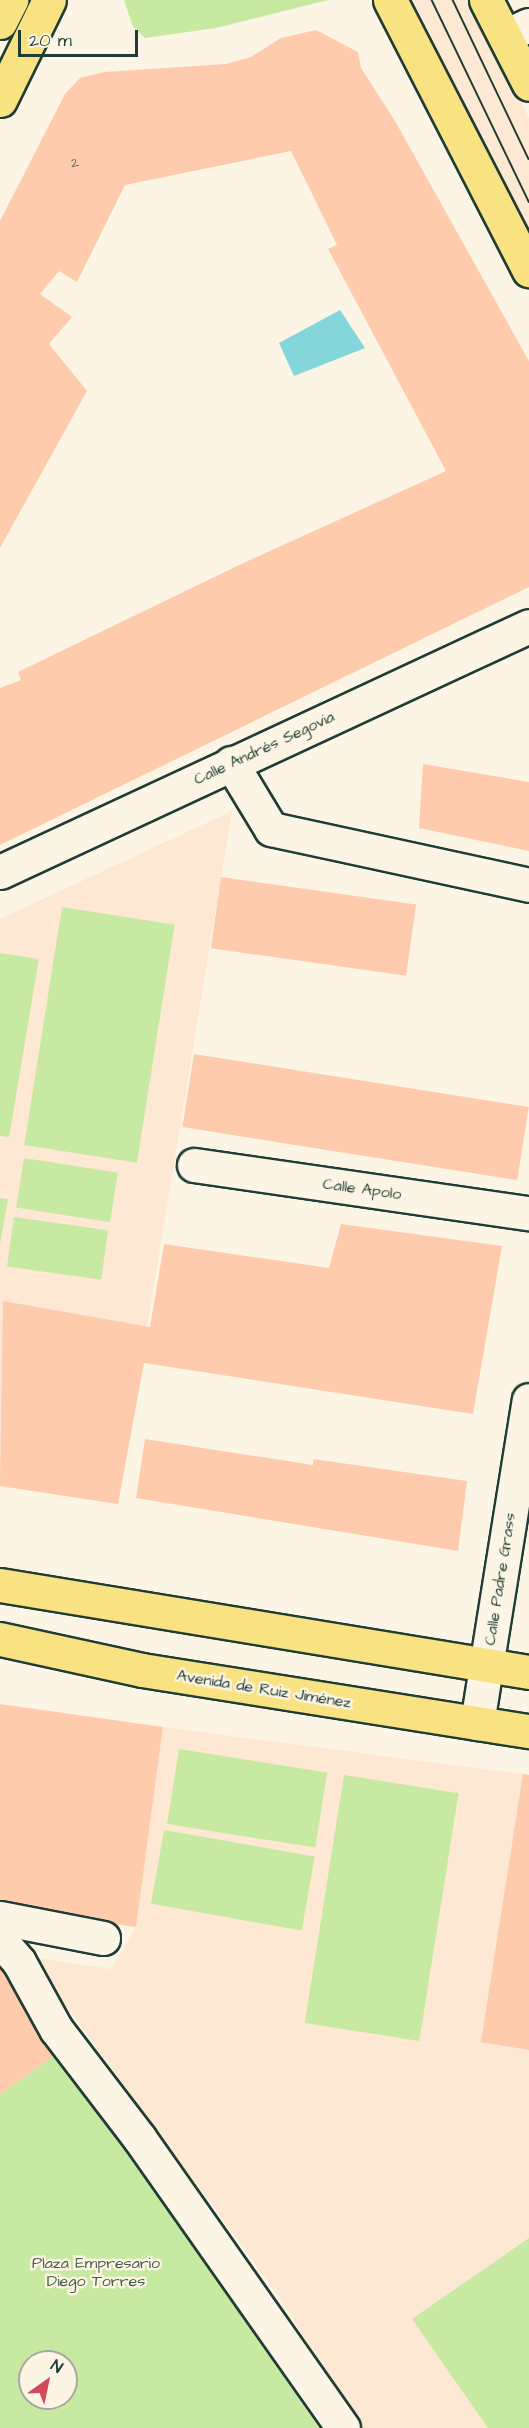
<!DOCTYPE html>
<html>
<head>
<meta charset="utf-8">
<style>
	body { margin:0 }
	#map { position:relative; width:529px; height:2428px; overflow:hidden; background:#fcf5e5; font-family:"Architects Daughter",sans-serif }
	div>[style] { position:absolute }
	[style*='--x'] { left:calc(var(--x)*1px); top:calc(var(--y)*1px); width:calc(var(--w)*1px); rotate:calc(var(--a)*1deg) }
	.built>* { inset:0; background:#fde8d4 }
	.green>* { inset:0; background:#c8e9a2; transform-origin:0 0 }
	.water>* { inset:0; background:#84d6db }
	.building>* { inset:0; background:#fecbad; transform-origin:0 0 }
	.roads { filter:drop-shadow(2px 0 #1f3d34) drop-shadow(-2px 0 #1f3d34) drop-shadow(0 2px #1f3d34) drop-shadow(0 -2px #1f3d34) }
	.street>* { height:33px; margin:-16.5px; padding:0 16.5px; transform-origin:16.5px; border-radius:16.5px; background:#fcf5e5 }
	.primary>* { height:33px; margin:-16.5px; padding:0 16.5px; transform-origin:16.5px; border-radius:16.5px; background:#f8e281 }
	.highway>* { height:33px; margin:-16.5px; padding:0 16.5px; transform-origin:16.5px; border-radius:16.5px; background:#f8e281 }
	.tram>* { height:1.5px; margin:-0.75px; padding:0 0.75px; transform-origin:0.75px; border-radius:0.75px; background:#1f3d34 }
	span { translate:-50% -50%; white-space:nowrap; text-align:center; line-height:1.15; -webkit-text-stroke:5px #fcf5e5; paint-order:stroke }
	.number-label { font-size:14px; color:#576052 }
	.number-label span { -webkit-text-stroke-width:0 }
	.street-label { font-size:16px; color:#1f3d34 }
	.park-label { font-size:16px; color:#415f4a }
	.north { position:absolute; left:18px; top:2350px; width:60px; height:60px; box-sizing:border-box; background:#fcf5e5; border:2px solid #a4ab9e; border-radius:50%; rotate:33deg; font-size:16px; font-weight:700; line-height:24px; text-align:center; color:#1f3d34 }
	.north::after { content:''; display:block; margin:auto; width:21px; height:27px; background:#d1495b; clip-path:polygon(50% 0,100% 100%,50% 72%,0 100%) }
	.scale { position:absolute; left:18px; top:30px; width:120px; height:27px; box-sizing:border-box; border:3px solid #1f3d34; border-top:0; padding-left:8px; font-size:18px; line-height:21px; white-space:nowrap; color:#1f3d34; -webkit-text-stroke:4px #fcf5e5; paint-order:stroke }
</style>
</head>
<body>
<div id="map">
	<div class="built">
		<div style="clip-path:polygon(413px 0,472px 0,529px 118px,529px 233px,490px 162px)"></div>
		<div style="clip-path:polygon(232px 811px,118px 1504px,0 1486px,0 919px)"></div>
		<div style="clip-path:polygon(163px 1727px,529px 1775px,529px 2428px,362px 2428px,277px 2294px,30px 1957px,111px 1969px,136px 1927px)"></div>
	</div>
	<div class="green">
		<div style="clip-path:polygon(124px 0,328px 0,216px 28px,145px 38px,133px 27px)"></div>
		<div style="left:62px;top:907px;width:114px;height:241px;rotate:9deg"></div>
		<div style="clip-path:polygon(0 953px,39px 959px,9px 1137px,0 1136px)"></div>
		<div style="left:24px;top:1158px;width:95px;height:50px;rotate:9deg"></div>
		<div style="clip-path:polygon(0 1198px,8px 1199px,0 1244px)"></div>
		<div style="left:14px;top:1217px;width:95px;height:50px;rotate:8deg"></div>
		<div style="left:179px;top:1749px;width:150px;height:76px;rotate:9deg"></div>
		<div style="left:344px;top:1775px;width:116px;height:251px;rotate:9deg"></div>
		<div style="left:164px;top:1830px;width:153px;height:75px;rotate:10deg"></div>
		<div style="clip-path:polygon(evenodd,58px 2053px,171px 2215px,319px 2428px,0 2428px,0 2094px,58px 2053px,30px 2362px,66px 2362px,66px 2398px,30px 2398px,30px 2362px)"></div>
		<div style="clip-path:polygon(529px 2238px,529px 2428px,488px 2428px,412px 2319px)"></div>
	</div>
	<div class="water">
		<div style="clip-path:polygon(340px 310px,365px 348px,294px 376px,279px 343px)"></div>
	</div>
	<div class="building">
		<div style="clip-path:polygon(316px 30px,358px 52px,361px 68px,395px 121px,529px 361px,529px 587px,0 845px,0 688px,21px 680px,18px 672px,237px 566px,446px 471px,328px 249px,337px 245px,291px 151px,125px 185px,77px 282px,59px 271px,40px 294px,72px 317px,49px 344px,87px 391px,0 548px,0 221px,65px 94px,80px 78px,104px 72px,226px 64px,251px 57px,281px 38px)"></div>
		<div style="clip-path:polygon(423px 764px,529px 782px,529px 851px,419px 828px)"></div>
		<div style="left:221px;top:877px;width:197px;height:72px;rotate:8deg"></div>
		<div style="left:194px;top:1054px;width:339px;height:74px;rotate:9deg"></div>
		<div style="clip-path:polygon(341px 1224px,502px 1246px,473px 1414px,144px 1363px,118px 1504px,0 1486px,3px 1301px,150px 1327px,164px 1244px,329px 1268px)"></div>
		<div style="clip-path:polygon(145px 1439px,313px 1465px,313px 1459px,467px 1481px,458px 1551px,136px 1498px)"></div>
		<div style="clip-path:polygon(0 1704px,163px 1727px,136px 1927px,0 1908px)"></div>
		<div style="clip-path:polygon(523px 1774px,529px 1775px,529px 2050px,481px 2042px)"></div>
		<div style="clip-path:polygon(0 1958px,58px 2053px,0 2094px)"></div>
	</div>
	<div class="roads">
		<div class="street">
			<div style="--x:505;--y:36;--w:26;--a:-25"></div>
			<div style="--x:231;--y:763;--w:77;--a:58.8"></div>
			<div style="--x:271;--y:829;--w:264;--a:12.2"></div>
			<div style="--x:0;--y:872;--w:583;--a:-24.94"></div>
			<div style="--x:194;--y:1165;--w:338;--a:8.2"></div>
			<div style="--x:477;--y:1723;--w:327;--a:-80.9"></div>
			<div style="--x:0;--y:1918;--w:105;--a:11"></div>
			<div style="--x:0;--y:1940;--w:29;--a:49"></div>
			<div style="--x:19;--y:1962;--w:77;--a:61.1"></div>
			<div style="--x:56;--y:2029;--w:138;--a:52.6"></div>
			<div style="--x:140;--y:2139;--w:353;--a:54.9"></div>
		</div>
		<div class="primary">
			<div style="--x:0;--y:22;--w:25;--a:-63"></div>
			<div style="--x:0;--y:100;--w:111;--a:-63.9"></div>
			<div style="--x:0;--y:1585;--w:536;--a:9.34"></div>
			<div style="--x:0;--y:1639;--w:145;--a:12.3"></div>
			<div style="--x:142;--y:1670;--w:392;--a:9"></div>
		</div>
		<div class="highway">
			<div style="--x:390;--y:0;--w:304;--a:62.8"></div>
			<div style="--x:486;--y:0;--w:94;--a:62.9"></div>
		</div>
	</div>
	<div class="tram">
		<div style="--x:432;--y:0;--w:224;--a:64.3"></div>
		<div style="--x:453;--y:0;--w:176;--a:64.5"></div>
	</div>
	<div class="number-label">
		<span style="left:75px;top:163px">2</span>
	</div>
	<div class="street-label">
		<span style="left:264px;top:748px;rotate:-25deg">Calle Andrés Segovia</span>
		<span style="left:362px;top:1189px;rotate:8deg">Calle Apolo</span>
		<span style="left:500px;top:1579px;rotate:-81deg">Calle Padre Grass</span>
		<span style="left:264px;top:1689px;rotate:9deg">Avenida de Ruiz Jiménez</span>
	</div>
	<div class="park-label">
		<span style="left:96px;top:2272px">Plaza Empresario<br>Diego Torres</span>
	</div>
	<div class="north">N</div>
	<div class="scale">20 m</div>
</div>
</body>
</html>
